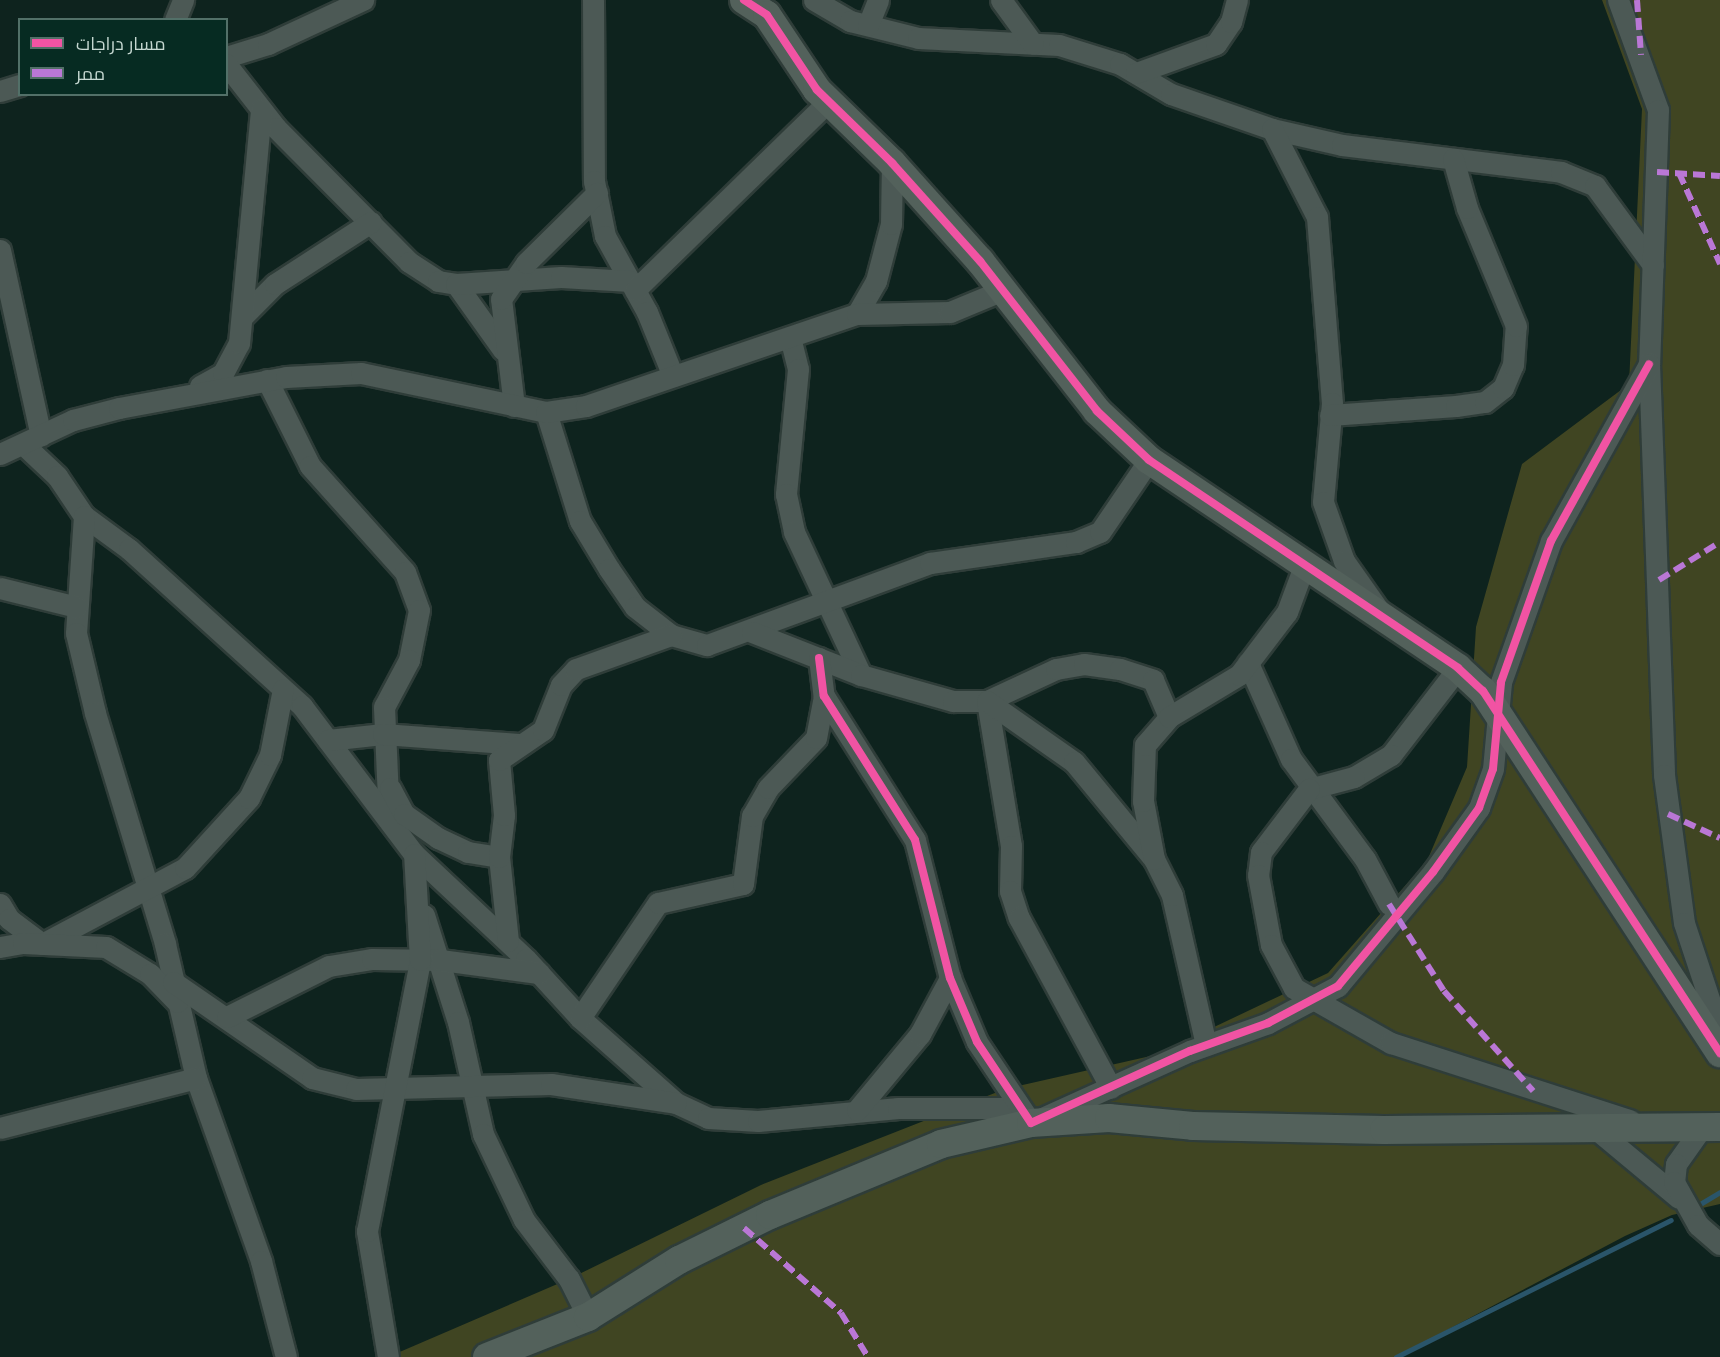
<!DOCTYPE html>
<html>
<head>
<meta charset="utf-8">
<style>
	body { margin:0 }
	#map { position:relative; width:1720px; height:1357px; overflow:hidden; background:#0e231e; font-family:"PT Sans",Cairo,sans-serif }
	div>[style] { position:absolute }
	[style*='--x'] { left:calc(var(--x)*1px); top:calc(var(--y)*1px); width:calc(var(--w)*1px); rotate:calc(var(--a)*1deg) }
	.green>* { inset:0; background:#404522 }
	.stream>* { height:5px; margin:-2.5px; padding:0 2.5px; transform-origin:2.5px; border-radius:2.5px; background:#2a556a }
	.roads { filter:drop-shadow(2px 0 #2f3d39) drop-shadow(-2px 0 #2f3d39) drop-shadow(0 2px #2f3d39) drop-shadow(0 -2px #2f3d39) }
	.street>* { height:21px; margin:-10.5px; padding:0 10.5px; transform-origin:10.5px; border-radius:10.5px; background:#4c5955 }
	.secondary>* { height:28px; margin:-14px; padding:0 14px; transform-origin:14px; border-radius:14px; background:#53615b }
	.quiet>* { height:6px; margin-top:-3px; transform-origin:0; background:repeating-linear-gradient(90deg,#ba77d6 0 12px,transparent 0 18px) }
	.cycleway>* { height:8px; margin:-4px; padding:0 4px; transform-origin:4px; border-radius:4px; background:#f153a3 }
	span { translate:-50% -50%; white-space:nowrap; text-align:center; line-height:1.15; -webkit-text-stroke:4.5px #062b22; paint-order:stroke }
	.legend { position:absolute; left:18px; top:18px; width:210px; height:78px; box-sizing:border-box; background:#062b22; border:2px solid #527068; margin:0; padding:8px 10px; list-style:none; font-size:18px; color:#c5d8d1 }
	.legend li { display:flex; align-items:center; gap:12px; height:30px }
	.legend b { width:30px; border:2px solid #527068 }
</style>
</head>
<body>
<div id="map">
	<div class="green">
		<div style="clip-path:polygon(1602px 0,1720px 0,1720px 1204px,1672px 1215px,1625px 1236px,1396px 1357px,388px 1357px,569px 1279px,761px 1185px,1005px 1089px,1155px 1055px,1328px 973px,1427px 861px,1467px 767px,1476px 627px,1522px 464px,1629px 384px,1642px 109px)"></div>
	</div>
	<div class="stream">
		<div style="--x:1700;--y:1204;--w:23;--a:-31"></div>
		<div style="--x:1396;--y:1357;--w:307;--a:-26.5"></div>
	</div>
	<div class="roads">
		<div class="street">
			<div style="--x:593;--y:0;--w:181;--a:89.7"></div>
			<div style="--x:594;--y:181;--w:56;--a:78.7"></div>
			<div style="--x:605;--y:236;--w:87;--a:61.1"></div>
			<div style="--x:647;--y:312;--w:69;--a:67.9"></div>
			<div style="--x:814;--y:0;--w:42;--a:30.3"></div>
			<div style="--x:850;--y:21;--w:70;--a:14"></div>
			<div style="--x:918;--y:38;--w:141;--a:2.8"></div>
			<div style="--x:1059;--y:45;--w:64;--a:17.3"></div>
			<div style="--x:1120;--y:64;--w:59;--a:30.5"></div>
			<div style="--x:1171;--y:94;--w:107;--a:19.1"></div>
			<div style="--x:1272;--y:129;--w:72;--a:12.9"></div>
			<div style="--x:1342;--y:145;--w:221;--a:7"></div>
			<div style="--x:1561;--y:172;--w:37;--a:22"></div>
			<div style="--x:1595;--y:186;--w:98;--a:53.7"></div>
			<div style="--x:1001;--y:0;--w:54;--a:54"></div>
			<div style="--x:1618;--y:0;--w:117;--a:70"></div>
			<div style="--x:1658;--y:110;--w:254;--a:92"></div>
			<div style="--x:1649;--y:364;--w:411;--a:87.9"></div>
			<div style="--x:1664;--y:775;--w:149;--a:82.3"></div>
			<div style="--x:1684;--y:923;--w:115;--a:71.7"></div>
			<div style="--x:175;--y:20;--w:22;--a:-68"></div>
			<div style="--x:868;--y:25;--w:27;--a:-68"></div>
			<div style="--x:226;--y:57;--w:44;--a:-17.2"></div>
			<div style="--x:268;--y:44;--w:105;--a:-24.9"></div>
			<div style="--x:226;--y:64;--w:81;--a:52"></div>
			<div style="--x:276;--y:128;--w:189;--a:45.2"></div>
			<div style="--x:409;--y:262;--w:35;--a:33"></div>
			<div style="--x:438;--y:281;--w:18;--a:9"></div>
			<div style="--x:456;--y:284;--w:81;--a:54.5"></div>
			<div style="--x:1136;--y:73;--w:85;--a:-19.9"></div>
			<div style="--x:1216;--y:44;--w:27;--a:-56"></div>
			<div style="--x:1231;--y:22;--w:23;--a:-75"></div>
			<div style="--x:0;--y:91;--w:21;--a:-17"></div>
			<div style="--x:1272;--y:129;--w:99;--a:62.9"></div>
			<div style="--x:1317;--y:217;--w:187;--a:85.4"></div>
			<div style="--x:1332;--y:403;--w:99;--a:95.2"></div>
			<div style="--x:1323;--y:502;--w:63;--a:70.4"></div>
			<div style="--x:1344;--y:561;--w:59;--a:54.7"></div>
			<div style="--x:0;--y:250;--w:190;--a:77.6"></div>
			<div style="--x:456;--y:284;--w:105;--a:-3.8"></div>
			<div style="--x:561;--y:277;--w:69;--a:3.3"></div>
			<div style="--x:635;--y:290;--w:271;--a:-44.3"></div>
			<div style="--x:857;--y:314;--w:38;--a:-60"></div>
			<div style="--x:876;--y:281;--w:59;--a:-75.3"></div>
			<div style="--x:891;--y:224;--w:61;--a:-89.1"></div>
			<div style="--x:243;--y:316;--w:45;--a:-45"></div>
			<div style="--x:275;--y:284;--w:114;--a:-32.9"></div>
			<div style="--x:790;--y:337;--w:33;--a:76"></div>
			<div style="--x:798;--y:369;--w:126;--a:95.5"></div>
			<div style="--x:786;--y:494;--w:39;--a:78"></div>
			<div style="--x:794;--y:532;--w:158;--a:64.9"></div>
			<div style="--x:267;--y:380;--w:96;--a:63.4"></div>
			<div style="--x:310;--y:466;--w:142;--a:48.1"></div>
			<div style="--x:405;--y:572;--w:40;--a:69.8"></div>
			<div style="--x:419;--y:610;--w:51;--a:101.3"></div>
			<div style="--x:409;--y:660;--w:53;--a:118"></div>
			<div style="--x:384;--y:707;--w:113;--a:87.5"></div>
			<div style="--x:200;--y:386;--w:26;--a:-29"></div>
			<div style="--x:223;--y:373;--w:34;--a:-62"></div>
			<div style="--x:239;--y:343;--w:234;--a:-84.6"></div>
			<div style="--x:514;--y:406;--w:108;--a:-96.9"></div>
			<div style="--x:501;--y:299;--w:44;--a:-55.2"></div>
			<div style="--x:526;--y:263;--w:100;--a:-44.6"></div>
			<div style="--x:546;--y:412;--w:114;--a:72.7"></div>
			<div style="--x:580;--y:521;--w:56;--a:58.9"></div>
			<div style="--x:609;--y:569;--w:46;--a:55.6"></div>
			<div style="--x:635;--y:607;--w:46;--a:37.9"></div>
			<div style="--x:671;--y:635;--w:37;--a:16"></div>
			<div style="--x:707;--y:645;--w:238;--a:-20.2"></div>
			<div style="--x:930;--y:563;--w:148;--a:-8.2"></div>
			<div style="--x:1076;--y:542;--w:26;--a:-23"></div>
			<div style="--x:1100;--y:532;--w:87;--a:-55.8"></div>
			<div style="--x:1330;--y:415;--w:126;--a:-4.1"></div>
			<div style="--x:1456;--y:406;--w:29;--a:-8"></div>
			<div style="--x:1485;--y:402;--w:23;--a:-38"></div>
			<div style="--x:1503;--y:388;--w:25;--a:-67"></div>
			<div style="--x:1513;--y:365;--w:39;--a:-86"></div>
			<div style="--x:1516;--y:326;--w:128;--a:-112.6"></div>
			<div style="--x:1467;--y:208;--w:51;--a:-105.9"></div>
			<div style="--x:23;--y:444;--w:47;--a:43.3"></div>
			<div style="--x:57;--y:476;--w:48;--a:56"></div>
			<div style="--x:84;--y:516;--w:56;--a:36.3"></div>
			<div style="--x:129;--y:549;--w:234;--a:42.2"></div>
			<div style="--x:302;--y:706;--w:186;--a:52.9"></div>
			<div style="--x:414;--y:854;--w:154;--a:43.2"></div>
			<div style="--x:526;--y:959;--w:80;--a:47.5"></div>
			<div style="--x:580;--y:1018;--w:128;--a:41.5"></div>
			<div style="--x:676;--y:1103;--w:35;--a:25"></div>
			<div style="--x:708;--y:1118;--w:50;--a:3.4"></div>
			<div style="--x:758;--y:1121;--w:141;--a:-5.3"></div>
			<div style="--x:898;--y:1108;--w:121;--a:0"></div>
			<div style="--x:0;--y:454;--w:81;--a:-25"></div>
			<div style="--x:73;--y:420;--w:48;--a:-14.6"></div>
			<div style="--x:119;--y:408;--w:170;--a:-10.5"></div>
			<div style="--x:286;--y:377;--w:75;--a:-3.1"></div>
			<div style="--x:361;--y:373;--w:189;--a:11.9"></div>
			<div style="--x:546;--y:412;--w:40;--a:-8.5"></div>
			<div style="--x:586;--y:406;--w:286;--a:-18.8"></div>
			<div style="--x:857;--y:314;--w:93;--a:-1.2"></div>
			<div style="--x:950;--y:312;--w:57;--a:-22.5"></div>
			<div style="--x:84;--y:516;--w:117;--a:93.9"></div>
			<div style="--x:76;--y:633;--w:82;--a:76.6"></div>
			<div style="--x:95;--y:713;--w:241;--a:73.1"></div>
			<div style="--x:165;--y:944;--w:138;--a:77"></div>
			<div style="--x:196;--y:1078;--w:194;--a:70.4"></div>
			<div style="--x:261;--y:1261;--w:99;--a:75.4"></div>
			<div style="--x:0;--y:588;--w:79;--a:13.9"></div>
			<div style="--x:752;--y:632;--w:117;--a:21.5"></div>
			<div style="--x:861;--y:675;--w:96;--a:15.8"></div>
			<div style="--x:953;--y:701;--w:34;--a:0"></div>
			<div style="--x:987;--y:701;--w:76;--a:-24.9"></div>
			<div style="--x:1056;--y:669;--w:28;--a:-10"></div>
			<div style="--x:1084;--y:664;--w:36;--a:8"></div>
			<div style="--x:1120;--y:669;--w:35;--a:18"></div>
			<div style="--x:1153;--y:680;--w:40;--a:66.6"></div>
			<div style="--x:819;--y:658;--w:38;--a:83"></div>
			<div style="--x:824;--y:696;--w:170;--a:57.7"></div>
			<div style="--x:915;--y:840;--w:142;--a:75.8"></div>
			<div style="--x:950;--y:978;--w:69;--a:67.1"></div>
			<div style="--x:977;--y:1042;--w:97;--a:56.3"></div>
			<div style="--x:1031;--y:1123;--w:175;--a:-24.4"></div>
			<div style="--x:1190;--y:1051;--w:83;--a:-19.7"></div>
			<div style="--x:1268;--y:1023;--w:79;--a:-27.9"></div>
			<div style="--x:1338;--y:986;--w:148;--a:-50.2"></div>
			<div style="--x:1433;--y:872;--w:79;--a:-54.3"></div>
			<div style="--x:1479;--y:808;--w:41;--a:-70.3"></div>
			<div style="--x:1493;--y:769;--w:87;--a:-84.7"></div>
			<div style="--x:1501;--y:682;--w:150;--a:-70.5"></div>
			<div style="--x:1551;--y:541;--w:202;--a:-61"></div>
			<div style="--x:1248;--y:663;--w:105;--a:65.9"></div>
			<div style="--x:1291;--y:759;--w:124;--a:53.5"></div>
			<div style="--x:1365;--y:859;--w:51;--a:61.9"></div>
			<div style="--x:1458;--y:668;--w:110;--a:127.6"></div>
			<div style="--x:1391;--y:755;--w:43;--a:149.3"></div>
			<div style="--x:1354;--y:777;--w:47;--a:165.1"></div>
			<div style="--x:1309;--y:789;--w:79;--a:127.3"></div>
			<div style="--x:1261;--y:852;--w:23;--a:97"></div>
			<div style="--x:1258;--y:875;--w:71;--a:79.5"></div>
			<div style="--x:1271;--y:945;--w:49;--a:61.9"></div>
			<div style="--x:1294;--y:988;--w:112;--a:29.6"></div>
			<div style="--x:1391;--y:1043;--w:251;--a:17.9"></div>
			<div style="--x:987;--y:701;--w:147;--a:80.6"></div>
			<div style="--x:1011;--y:846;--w:45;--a:91.3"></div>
			<div style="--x:1010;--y:891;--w:28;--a:72"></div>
			<div style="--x:1019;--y:918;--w:193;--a:61.6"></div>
			<div style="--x:987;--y:701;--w:106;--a:35"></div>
			<div style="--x:1074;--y:762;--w:126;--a:50.5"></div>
			<div style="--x:328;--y:740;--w:55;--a:-6.2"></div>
			<div style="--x:383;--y:734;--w:136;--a:4.2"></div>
			<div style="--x:390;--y:788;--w:30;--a:62"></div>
			<div style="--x:404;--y:814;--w:42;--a:35.2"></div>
			<div style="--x:438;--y:838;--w:33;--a:25"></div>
			<div style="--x:468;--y:852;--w:31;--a:9"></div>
			<div style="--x:0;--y:904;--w:17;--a:59"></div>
			<div style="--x:9;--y:919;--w:41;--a:37.1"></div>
			<div style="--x:42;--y:944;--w:162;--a:-28"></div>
			<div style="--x:185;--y:868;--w:95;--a:-47.6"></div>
			<div style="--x:249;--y:798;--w:48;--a:-64"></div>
			<div style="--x:270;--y:755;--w:67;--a:-78.9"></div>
			<div style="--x:424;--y:915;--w:112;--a:72.4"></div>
			<div style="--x:458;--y:1022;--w:115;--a:77.4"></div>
			<div style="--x:483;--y:1134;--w:95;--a:64.5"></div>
			<div style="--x:524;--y:1220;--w:74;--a:52.7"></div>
			<div style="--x:569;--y:1279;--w:42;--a:63.4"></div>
			<div style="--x:508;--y:941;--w:84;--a:-96.1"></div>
			<div style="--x:499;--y:857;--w:42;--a:-83.2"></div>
			<div style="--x:504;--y:815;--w:55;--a:-95.2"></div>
			<div style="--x:499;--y:760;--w:53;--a:-34.3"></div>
			<div style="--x:543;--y:730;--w:48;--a:-68.2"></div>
			<div style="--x:561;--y:685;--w:22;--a:-47"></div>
			<div style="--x:576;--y:669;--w:101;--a:-19.7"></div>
			<div style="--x:0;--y:947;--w:23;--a:-10"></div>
			<div style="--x:23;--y:943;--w:83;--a:2.8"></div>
			<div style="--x:106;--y:947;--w:52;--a:31.5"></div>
			<div style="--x:150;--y:974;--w:39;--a:46"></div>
			<div style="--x:173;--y:982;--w:169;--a:34.6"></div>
			<div style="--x:312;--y:1078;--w:45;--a:14"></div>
			<div style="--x:356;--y:1089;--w:195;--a:-1.5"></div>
			<div style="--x:551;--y:1084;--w:126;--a:8.6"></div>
			<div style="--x:227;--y:1017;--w:114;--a:-26.6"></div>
			<div style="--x:329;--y:966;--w:44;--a:-9.2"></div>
			<div style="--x:372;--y:959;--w:69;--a:0.8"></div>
			<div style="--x:441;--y:960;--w:99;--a:7.6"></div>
			<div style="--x:580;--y:1018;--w:139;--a:-55.9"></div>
			<div style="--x:658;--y:903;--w:87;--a:-12.6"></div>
			<div style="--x:743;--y:884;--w:69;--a:-82.5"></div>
			<div style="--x:752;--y:816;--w:32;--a:-60"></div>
			<div style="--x:768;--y:788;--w:69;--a:-46.2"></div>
			<div style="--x:816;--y:738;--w:43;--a:-79.2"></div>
			<div style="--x:1206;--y:1045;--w:154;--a:-102.8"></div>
			<div style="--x:1172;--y:895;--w:40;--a:-116.6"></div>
			<div style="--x:1154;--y:859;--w:59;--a:-100.7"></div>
			<div style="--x:1143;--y:801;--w:56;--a:-88"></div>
			<div style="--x:1145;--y:745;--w:37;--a:-49"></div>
			<div style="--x:1169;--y:717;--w:82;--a:-31"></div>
			<div style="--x:1239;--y:675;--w:79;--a:-52.7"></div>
			<div style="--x:1287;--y:612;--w:49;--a:-69.7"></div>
			<div style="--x:857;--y:1110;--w:99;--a:-50.3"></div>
			<div style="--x:920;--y:1034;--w:64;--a:-61.8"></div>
			<div style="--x:1591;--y:1125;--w:114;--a:39.7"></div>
			<div style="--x:1703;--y:1126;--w:47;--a:125.4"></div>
			<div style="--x:1676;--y:1164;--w:18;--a:96"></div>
			<div style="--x:1674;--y:1182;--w:49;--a:60.8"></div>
			<div style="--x:1698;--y:1225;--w:29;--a:41"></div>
			<div style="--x:0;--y:1128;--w:202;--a:-14.3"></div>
			<div style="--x:388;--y:1357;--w:128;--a:-99.5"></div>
			<div style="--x:367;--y:1231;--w:276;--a:-78.9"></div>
			<div style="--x:420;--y:960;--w:106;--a:-93.2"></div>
		</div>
		<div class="secondary">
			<div style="--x:744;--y:0;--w:27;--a:33"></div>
			<div style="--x:767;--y:15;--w:90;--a:56.3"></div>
			<div style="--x:817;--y:90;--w:105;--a:44.2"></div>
			<div style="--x:892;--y:163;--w:132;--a:48.1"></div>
			<div style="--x:980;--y:261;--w:190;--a:52"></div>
			<div style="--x:1097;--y:411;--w:71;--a:43.3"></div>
			<div style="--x:1149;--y:460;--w:372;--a:33.9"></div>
			<div style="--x:1458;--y:668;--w:34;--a:43"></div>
			<div style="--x:1483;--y:691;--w:433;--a:56.8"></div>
			<div style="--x:487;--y:1357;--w:109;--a:-21.6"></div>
			<div style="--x:588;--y:1317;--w:107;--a:-32.1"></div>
			<div style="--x:679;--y:1260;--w:102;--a:-26.3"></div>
			<div style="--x:770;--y:1215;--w:185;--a:-22.5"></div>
			<div style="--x:941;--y:1144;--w:92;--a:-13.1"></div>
			<div style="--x:1031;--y:1123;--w:78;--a:-3.7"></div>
			<div style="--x:1109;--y:1118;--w:84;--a:5.4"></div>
			<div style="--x:1193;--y:1126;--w:191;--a:1.2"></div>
			<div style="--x:1384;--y:1130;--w:336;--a:-0.5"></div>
		</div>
	</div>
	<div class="quiet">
		<div style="--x:1637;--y:0;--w:55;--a:85.8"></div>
		<div style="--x:1657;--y:172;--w:63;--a:3.6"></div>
		<div style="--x:1679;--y:173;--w:100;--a:65.7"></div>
		<div style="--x:1659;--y:580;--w:72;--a:-31.9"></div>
		<div style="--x:1668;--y:814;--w:57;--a:24.8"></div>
		<div style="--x:1389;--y:904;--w:103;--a:57.7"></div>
		<div style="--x:1444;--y:991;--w:134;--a:48.3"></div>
		<div style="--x:744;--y:1228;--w:129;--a:41.2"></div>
		<div style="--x:841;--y:1313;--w:52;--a:58.5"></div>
	</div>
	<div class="cycleway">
		<div style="--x:744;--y:0;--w:27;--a:33"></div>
		<div style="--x:767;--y:15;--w:90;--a:56.3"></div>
		<div style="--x:817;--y:90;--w:105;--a:44.2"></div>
		<div style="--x:892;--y:163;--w:132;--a:48.1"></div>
		<div style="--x:980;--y:261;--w:190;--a:52"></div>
		<div style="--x:1097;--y:411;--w:71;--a:43.3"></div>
		<div style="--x:1149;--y:460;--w:372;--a:33.9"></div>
		<div style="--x:1458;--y:668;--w:34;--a:43"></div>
		<div style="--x:1483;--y:691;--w:433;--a:56.8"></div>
		<div style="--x:819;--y:658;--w:38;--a:83"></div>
		<div style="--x:824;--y:696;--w:170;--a:57.7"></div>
		<div style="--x:915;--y:840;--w:142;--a:75.8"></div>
		<div style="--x:950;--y:978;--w:69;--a:67.1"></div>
		<div style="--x:977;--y:1042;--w:97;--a:56.3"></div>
		<div style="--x:1031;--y:1123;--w:175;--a:-24.4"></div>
		<div style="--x:1190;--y:1051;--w:83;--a:-19.7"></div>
		<div style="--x:1268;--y:1023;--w:79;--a:-27.9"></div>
		<div style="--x:1338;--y:986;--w:148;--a:-50.2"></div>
		<div style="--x:1433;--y:872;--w:79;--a:-54.3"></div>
		<div style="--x:1479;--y:808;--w:41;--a:-70.3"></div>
		<div style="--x:1493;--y:769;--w:87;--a:-84.7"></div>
		<div style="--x:1501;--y:682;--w:150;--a:-70.5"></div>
		<div style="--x:1551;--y:541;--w:202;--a:-61"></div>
	</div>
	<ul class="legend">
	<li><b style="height:8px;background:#f153a3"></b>مسار دراجات</li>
	<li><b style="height:8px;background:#ba77d6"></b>ممر</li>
	</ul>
</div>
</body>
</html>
